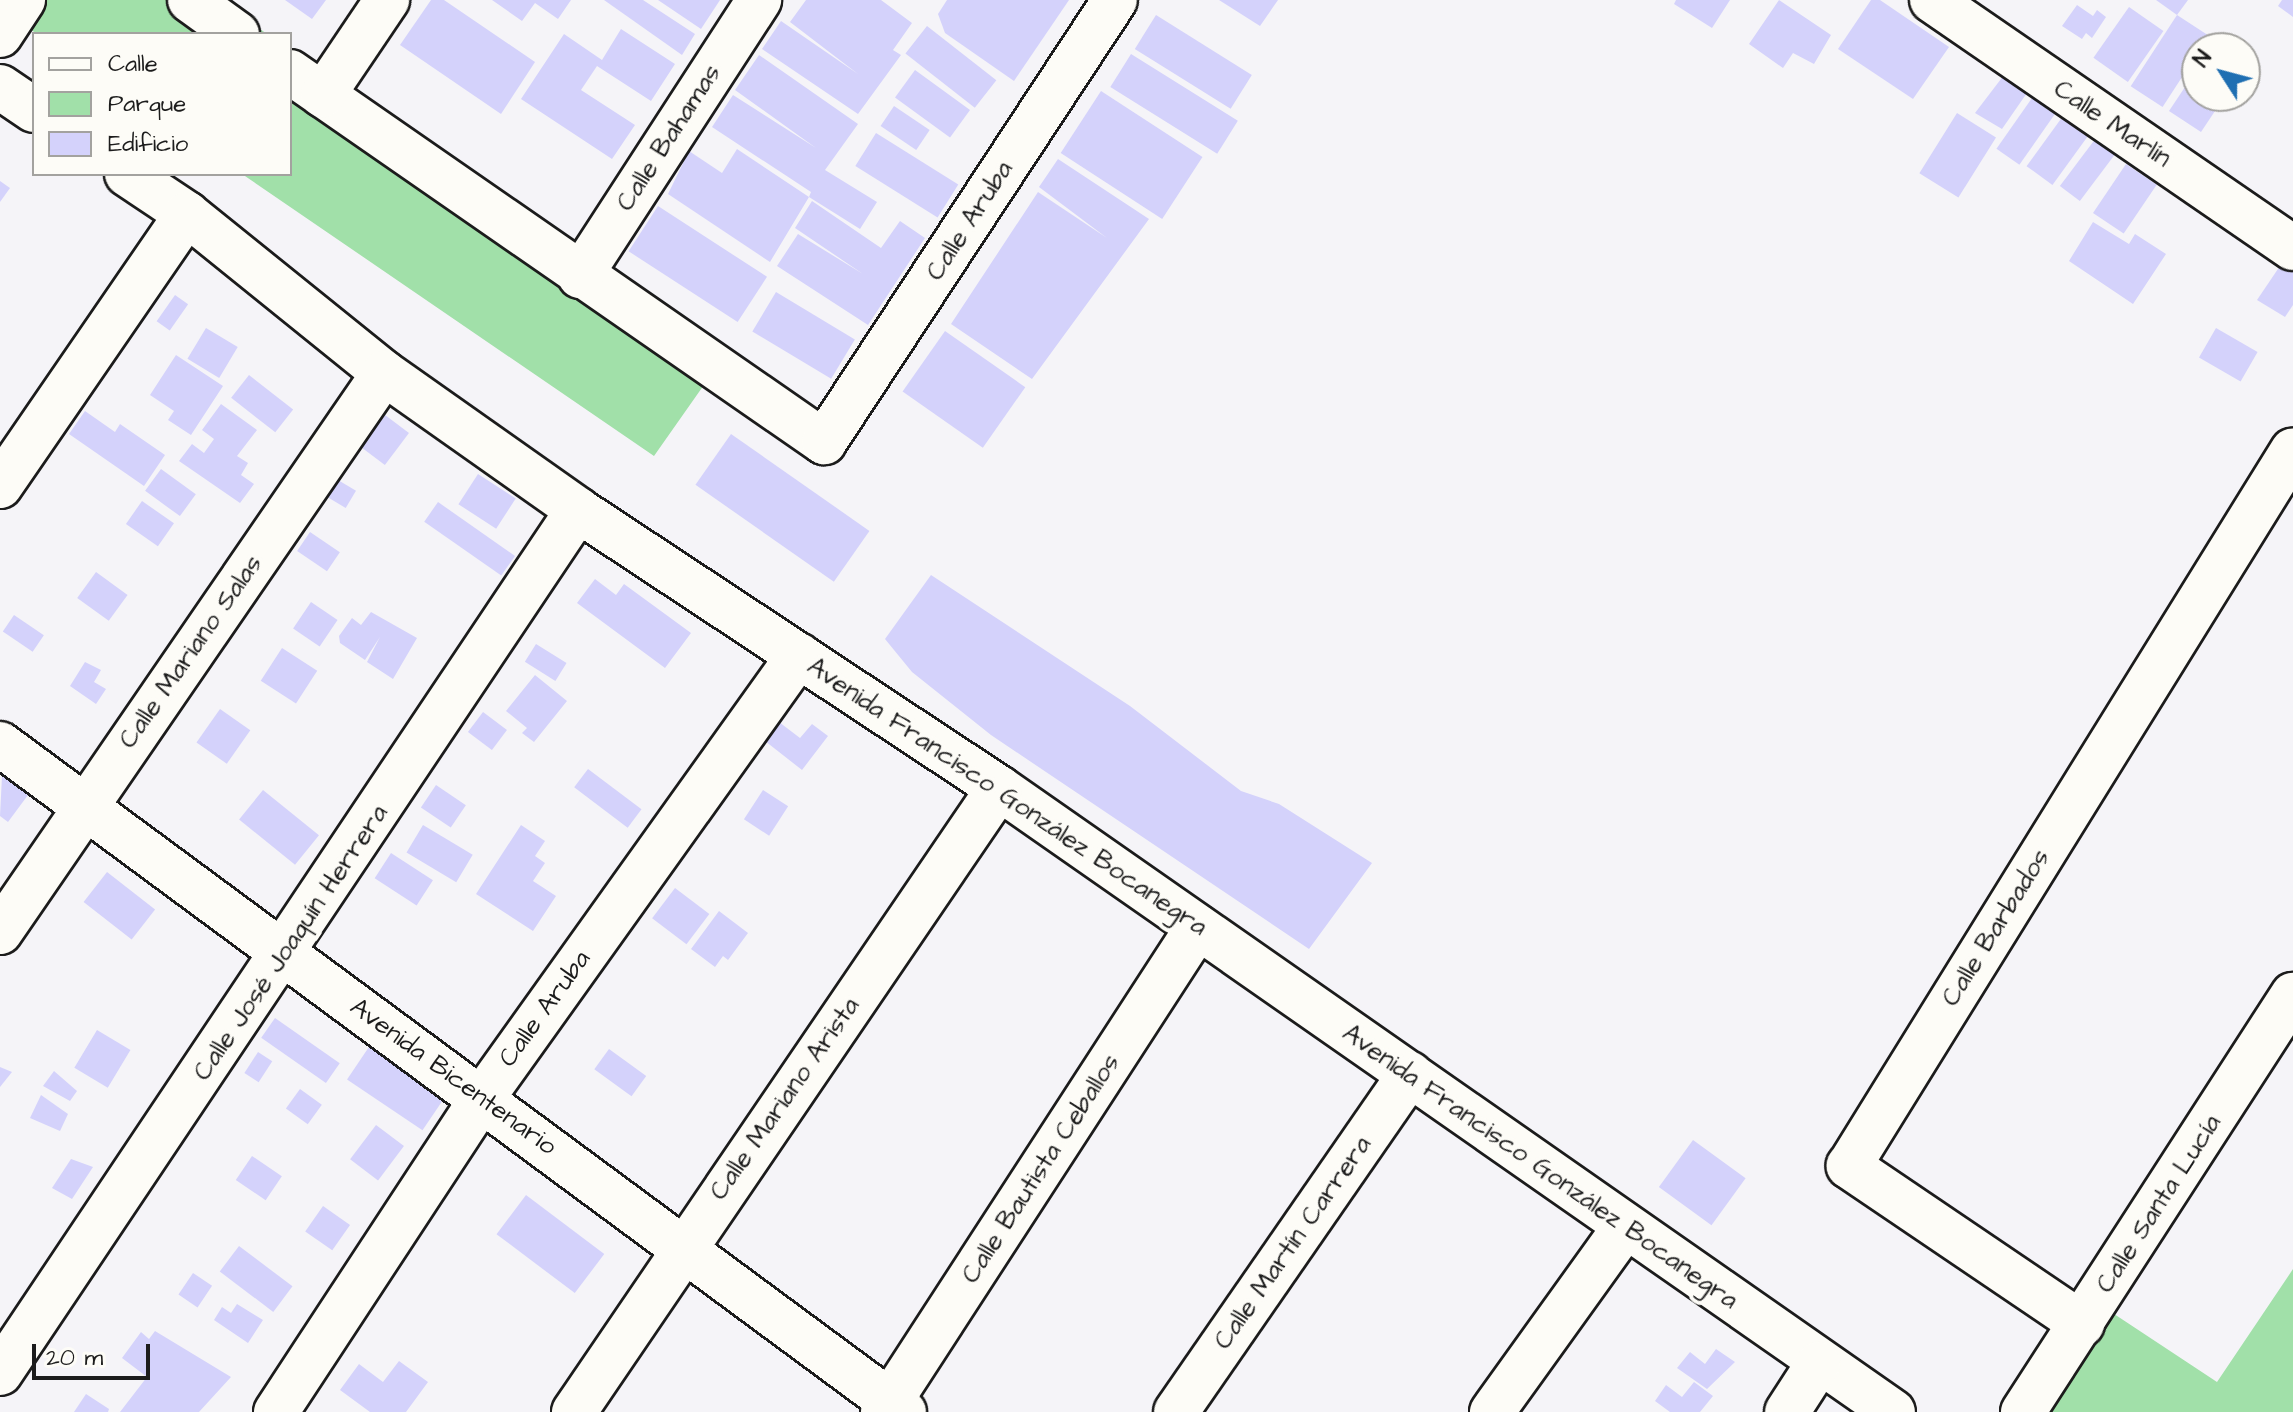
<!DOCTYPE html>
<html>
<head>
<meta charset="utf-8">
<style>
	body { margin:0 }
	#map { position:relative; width:2293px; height:1412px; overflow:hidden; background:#f5f4f8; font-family:"Architects Daughter",sans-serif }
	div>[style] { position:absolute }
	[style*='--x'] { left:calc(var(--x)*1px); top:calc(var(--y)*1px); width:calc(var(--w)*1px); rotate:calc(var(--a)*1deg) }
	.green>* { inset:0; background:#a1e0a9 }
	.building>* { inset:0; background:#d4d2fb; transform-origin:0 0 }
	.roads { filter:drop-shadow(2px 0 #1c1c1c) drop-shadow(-2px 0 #1c1c1c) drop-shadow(0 2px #1c1c1c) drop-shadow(0 -2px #1c1c1c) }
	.minor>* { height:44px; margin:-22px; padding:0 22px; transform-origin:22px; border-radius:22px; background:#fdfcf7 }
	span { translate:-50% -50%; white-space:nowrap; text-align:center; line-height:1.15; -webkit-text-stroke:8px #fdfcf7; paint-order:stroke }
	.street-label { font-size:26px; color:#1c1c1c }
	.legend { position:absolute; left:32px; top:32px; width:260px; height:144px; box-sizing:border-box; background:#fdfcf7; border:2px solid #a3a29f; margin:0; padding:10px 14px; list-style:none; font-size:24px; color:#1c1c1c }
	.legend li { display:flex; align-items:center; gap:16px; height:40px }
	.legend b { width:40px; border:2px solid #a3a29f }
	.north { position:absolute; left:2181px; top:32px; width:80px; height:80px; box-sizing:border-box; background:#fdfcf7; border:2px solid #a3a29f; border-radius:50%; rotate:306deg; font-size:22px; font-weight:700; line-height:32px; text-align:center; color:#1c1c1c }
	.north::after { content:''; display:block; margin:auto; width:28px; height:36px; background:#1f6fb2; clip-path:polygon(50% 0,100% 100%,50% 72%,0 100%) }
	.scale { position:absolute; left:32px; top:1344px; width:118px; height:36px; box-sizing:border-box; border:4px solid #1c1c1c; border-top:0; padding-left:10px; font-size:24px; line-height:28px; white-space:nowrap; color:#1c1c1c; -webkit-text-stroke:6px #fdfcf7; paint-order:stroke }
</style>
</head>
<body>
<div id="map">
	<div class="green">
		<div style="clip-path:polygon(0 0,219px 0,267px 34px,37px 34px,0 8px)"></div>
		<div style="clip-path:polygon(290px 50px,725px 355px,654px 456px,242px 174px,290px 174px)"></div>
		<div style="clip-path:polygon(2293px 1269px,2293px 1412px,2040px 1412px,2102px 1306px,2217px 1382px)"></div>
	</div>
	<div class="building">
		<div style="clip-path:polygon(285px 0,326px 0,312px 19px)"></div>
		<div style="clip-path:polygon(431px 0,444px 0,535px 62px,501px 114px,400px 45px)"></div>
		<div style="clip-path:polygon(492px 0,571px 0,558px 19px,535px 3px,522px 21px)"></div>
		<div style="clip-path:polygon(604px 0,643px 0,695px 34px,682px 55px)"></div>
		<div style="clip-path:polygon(658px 0,720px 0,701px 29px)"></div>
		<div style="clip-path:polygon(806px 0,881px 0,912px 23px,893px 50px,901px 55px,858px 114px,762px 49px,781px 21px,858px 74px,790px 22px)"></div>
		<div style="clip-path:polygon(947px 0,1069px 0,1014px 81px,945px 33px,938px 14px)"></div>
		<div style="clip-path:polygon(1219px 0,1278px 0,1260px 26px)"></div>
		<div style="clip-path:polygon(1676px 0,1730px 0,1712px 28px,1674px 4px)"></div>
		<div style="clip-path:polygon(1779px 0,1831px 35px,1814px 64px,1793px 53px,1783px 68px,1749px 44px)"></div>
		<div style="clip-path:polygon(1871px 0,1880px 0,1949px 47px,1913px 99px,1838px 49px)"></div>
		<div style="clip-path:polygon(2156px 0,2188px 0,2177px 15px)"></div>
		<div style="clip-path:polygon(2282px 0,2293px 0,2293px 17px,2278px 6px)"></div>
		<div style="clip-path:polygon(2077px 5px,2093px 16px,2097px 10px,2106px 17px,2092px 38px,2086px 33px,2082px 39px,2062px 26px)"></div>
		<div style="left:2129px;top:7px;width:42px;height:62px;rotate:35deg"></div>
		<div style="left:1156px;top:15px;width:113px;height:40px;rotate:32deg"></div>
		<div style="left:2177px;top:15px;width:38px;height:85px;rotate:33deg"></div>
		<div style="left:927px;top:26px;width:88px;height:35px;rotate:38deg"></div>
		<div style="clip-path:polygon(621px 29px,675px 64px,651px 101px,597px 66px,581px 90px,635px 125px,612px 159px,521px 99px,564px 34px,602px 60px)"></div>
		<div style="left:1131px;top:54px;width:126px;height:39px;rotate:32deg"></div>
		<div style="clip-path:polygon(759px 55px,858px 124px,825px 170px,877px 202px,860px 229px,809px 197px,770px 262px,668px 194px,689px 151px,722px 173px,737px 149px,809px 197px,811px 192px,712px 127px,733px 95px,816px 148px,735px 90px)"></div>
		<div style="clip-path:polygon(2197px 69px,2197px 96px,2225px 96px,2201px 132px,2169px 111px)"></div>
		<div style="left:915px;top:70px;width:68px;height:34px;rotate:36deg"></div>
		<div style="clip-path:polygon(2004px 75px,2029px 90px,2002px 129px,1975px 113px)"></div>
		<div style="left:1101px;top:91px;width:121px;height:74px;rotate:33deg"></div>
		<div style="left:2032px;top:98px;width:28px;height:62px;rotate:35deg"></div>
		<div style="left:894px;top:106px;width:43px;height:24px;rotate:34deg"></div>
		<div style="left:1957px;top:113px;width:46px;height:71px;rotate:32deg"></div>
		<div style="left:2063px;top:116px;width:32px;height:62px;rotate:36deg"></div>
		<div style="left:876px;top:133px;width:97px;height:39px;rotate:32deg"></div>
		<div style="left:2096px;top:138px;width:25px;height:60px;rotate:37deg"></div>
		<div style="clip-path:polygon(1058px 159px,1149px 219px,1032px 379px,951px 324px,1038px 192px,1107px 238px,1039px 187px)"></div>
		<div style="left:2126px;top:164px;width:37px;height:59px;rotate:34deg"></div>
		<div style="clip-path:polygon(0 181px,10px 188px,0 202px)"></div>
		<div style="clip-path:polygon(812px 201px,881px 248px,900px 221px,925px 238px,868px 325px,777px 266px,798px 234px,863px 274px,795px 228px)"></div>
		<div style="left:658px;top:206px;width:130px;height:54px;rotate:33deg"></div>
		<div style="clip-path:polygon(2093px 222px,2129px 244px,2135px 234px,2166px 254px,2133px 304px,2069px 261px)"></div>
		<div style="clip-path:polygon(2284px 260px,2293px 265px,2293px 305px,2285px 317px,2257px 300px)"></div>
		<div style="left:776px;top:292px;width:92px;height:46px;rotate:31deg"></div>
		<div style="left:175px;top:295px;width:16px;height:32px;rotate:35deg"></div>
		<div style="left:206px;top:328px;width:37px;height:36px;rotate:31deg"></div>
		<div style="left:2216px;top:328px;width:48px;height:34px;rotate:30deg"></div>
		<div style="left:945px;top:331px;width:98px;height:74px;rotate:35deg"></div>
		<div style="clip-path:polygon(176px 355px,223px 386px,191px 435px,168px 420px,174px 411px,150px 395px)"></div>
		<div style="left:249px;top:375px;width:56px;height:29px;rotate:38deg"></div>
		<div style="clip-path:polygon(221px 404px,257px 430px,237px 456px,248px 463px,241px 475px,254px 484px,240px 503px,179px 461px,192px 444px,204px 453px,214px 439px,202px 430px)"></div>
		<div style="clip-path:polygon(85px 411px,115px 432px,120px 424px,165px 455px,144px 486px,69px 434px)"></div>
		<div style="left:385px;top:415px;width:30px;height:40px;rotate:37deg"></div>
		<div style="left:731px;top:434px;width:169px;height:62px;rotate:35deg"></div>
		<div style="left:161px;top:469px;width:43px;height:27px;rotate:36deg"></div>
		<div style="left:478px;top:474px;width:45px;height:36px;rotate:33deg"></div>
		<div style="left:338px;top:480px;width:21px;height:20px;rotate:31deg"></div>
		<div style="left:142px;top:501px;width:39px;height:28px;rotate:35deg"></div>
		<div style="left:438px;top:502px;width:94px;height:24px;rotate:35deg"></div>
		<div style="left:310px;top:532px;width:36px;height:23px;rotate:34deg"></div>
		<div style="left:96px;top:572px;width:39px;height:32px;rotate:36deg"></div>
		<div style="clip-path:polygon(931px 575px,1130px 706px,1241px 791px,1279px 804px,1372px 863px,1309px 949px,991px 735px,912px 672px,885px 639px)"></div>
		<div style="clip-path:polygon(595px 579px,616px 595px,624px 584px,691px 633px,665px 668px,577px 603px)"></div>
		<div style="left:311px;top:602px;width:32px;height:32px;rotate:34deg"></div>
		<div style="clip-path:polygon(371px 612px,417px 638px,393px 679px,367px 662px,380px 637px,365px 660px,340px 643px,339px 636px,352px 618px,361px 625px)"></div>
		<div style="left:14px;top:615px;width:36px;height:20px;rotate:34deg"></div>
		<div style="left:536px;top:644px;width:36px;height:21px;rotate:32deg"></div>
		<div style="left:282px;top:648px;width:42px;height:39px;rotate:33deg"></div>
		<div style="clip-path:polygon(85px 662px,101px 670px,94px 682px,106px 689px,96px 704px,70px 686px)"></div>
		<div style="clip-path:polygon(535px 675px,567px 701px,534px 742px,522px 733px,527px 728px,506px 711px)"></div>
		<div style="left:220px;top:709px;width:37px;height:41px;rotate:35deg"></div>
		<div style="left:483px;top:712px;width:30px;height:25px;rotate:37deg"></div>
		<div style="clip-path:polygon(779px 722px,800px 738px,812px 724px,828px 736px,802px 770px,765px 741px)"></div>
		<div style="left:588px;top:769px;width:67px;height:23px;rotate:37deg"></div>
		<div style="clip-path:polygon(2px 776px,28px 795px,8px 822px,0 816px)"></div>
		<div style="left:436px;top:785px;width:36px;height:27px;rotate:34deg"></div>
		<div style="left:263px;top:790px;width:72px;height:38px;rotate:39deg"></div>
		<div style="left:763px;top:790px;width:30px;height:35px;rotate:33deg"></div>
		<div style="left:423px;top:825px;width:58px;height:32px;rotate:31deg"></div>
		<div style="clip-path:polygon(521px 825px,545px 841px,535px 856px,545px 863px,533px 881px,556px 896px,533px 931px,476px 894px)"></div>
		<div style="left:391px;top:853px;width:50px;height:30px;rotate:33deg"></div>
		<div style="left:107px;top:872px;width:61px;height:38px;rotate:38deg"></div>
		<div style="left:675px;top:888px;width:43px;height:38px;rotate:37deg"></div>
		<div style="clip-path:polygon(719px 911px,748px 933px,728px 960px,723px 956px,715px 967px,691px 949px)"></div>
		<div style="left:275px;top:1018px;width:79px;height:24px;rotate:35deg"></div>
		<div style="left:97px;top:1030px;width:39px;height:44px;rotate:31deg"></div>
		<div style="left:375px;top:1038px;width:91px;height:50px;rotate:34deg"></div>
		<div style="left:609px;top:1049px;width:46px;height:25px;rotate:36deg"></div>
		<div style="left:258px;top:1052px;width:17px;height:25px;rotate:33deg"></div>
		<div style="clip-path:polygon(0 1067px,12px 1072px,0 1087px)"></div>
		<div style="clip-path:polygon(54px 1071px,77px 1091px,70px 1101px,43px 1086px)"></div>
		<div style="left:300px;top:1089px;width:27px;height:24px;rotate:36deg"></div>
		<div style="clip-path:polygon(41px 1095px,68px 1114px,60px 1131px,30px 1118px)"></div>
		<div style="left:376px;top:1125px;width:35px;height:43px;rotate:37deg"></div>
		<div style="left:1693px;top:1140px;width:65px;height:58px;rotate:36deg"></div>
		<div style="left:252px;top:1156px;width:36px;height:29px;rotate:34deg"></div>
		<div style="clip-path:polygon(71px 1159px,93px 1167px,72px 1199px,52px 1188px)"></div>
		<div style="left:526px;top:1195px;width:98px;height:49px;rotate:37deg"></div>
		<div style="left:323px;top:1206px;width:33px;height:31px;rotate:35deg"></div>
		<div style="left:239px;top:1246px;width:67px;height:32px;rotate:37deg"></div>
		<div style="left:193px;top:1273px;width:23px;height:26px;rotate:34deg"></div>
		<div style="clip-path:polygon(237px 1304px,263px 1320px,248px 1343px,214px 1320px,222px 1307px,231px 1313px)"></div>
		<div style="clip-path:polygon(155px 1331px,231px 1377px,199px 1412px,120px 1412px,147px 1377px,122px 1358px,141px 1332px,149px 1339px)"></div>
		<div style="clip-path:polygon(1716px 1349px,1735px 1362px,1707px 1389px,1677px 1368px,1690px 1352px,1705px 1364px)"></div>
		<div style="clip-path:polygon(399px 1361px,428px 1382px,406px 1412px,370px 1412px,340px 1390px,359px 1364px,383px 1382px)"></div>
		<div style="clip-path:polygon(1694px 1382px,1713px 1396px,1700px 1412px,1670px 1412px,1655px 1401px,1666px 1385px,1682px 1397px)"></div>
		<div style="clip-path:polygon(86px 1394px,109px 1409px,108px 1412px,74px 1412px)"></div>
	</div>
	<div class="roads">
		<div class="minor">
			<div style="--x:190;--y:0;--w:58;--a:35.9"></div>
			<div style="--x:1932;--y:0;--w:438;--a:34.5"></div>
			<div style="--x:0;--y:35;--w:42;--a:-56.7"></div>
			<div style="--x:290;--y:72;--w:650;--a:34.72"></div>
			<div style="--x:824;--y:442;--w:529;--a:-56.64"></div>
			<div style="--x:0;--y:87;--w:41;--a:34.1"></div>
			<div style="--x:323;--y:95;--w:115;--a:-56"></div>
			<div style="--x:127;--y:174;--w:72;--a:33.7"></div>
			<div style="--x:187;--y:214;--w:253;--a:38.9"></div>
			<div style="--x:384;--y:373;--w:237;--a:35.2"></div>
			<div style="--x:578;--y:510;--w:505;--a:33.44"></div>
			<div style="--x:999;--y:788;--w:1090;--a:34.91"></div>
			<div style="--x:580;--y:276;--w:329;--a:-57"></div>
			<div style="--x:0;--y:486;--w:330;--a:-55.5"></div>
			<div style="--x:0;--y:744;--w:1124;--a:36.46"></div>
			<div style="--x:0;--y:932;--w:678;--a:-55.51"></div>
			<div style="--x:2082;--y:1324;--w:282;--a:-145.9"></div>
			<div style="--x:1849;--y:1166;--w:842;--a:-58.2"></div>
			<div style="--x:0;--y:1373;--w:1039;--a:-56.19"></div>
			<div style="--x:276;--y:1412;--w:377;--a:-56.7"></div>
			<div style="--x:483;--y:1097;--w:543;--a:-54.44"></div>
			<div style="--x:574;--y:1412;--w:755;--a:-55.74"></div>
			<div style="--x:883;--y:1412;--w:578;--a:-57"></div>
			<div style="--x:1176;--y:1412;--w:411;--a:-55.3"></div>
			<div style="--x:1492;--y:1412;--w:228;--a:-54.3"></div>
			<div style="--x:1787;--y:1412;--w:57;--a:-57.1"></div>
			<div style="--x:2023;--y:1412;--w:497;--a:-57.1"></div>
		</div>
	</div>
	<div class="street-label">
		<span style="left:2112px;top:124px;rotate:34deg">Calle Marlín</span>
		<span style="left:669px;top:138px;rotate:-57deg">Calle Bahamas</span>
		<span style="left:970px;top:221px;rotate:-57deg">Calle Aruba</span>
		<span style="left:191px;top:652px;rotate:-55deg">Calle Mariano Salas</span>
		<span style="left:1007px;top:797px;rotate:34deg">Avenida Francisco González Bocanegra</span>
		<span style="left:1996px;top:928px;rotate:-58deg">Calle Barbados</span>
		<span style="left:291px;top:943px;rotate:-56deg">Calle José Joaquín Herrera</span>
		<span style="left:545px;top:1009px;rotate:-54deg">Calle Aruba</span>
		<span style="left:453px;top:1077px;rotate:36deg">Avenida Bicentenario</span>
		<span style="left:785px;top:1099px;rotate:-55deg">Calle Mariano Arista</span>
		<span style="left:1540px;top:1167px;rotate:35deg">Avenida Francisco González Bocanegra</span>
		<span style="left:1041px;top:1169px;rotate:-57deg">Calle Bautista Ceballos</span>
		<span style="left:2159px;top:1204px;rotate:-57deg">Calle Santa Lucía</span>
		<span style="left:1293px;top:1243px;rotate:-55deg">Calle Martín Carrera</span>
	</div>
	<ul class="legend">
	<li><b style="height:10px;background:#fdfcf7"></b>Calle</li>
	<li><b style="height:22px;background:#a1e0a9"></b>Parque</li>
	<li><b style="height:22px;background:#d4d2fb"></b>Edificio</li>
	</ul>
	<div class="north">N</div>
	<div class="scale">20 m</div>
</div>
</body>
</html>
